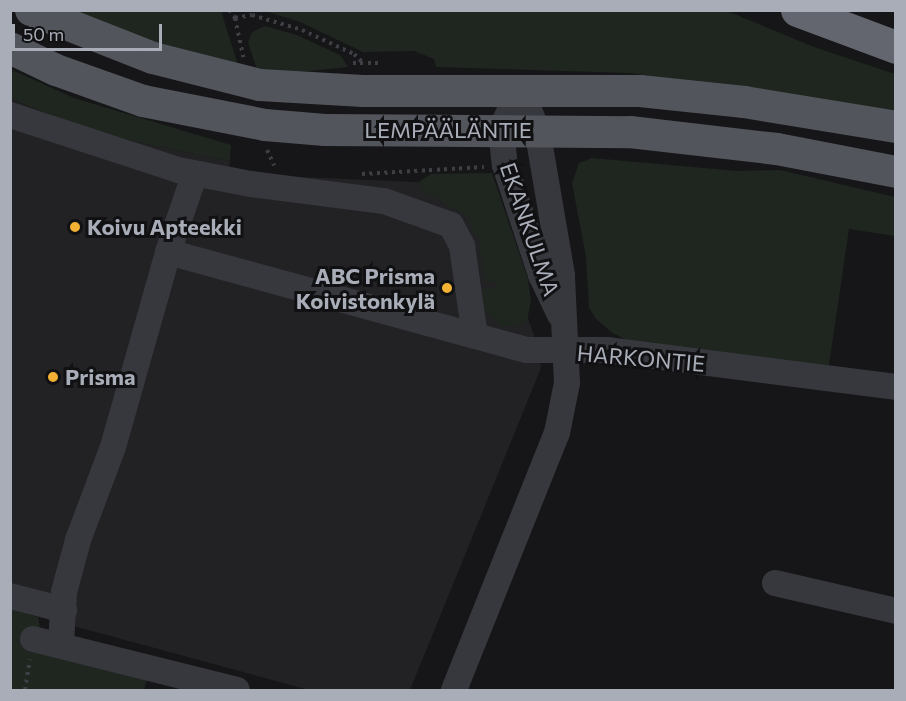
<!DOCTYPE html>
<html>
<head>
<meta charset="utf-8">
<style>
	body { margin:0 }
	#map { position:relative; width:906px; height:701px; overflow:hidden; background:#161618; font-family:Commissioner,sans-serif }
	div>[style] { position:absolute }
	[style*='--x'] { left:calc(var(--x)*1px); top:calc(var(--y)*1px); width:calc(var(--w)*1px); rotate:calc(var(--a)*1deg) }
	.built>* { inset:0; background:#222225 }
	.green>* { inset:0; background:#1e261f }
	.path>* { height:4px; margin-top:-2px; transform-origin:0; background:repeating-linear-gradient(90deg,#3d3f44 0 3px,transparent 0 7.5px) }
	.minor>* { height:26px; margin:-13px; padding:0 13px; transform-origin:13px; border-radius:13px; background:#37383d }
	.major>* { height:32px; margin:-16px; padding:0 16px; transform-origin:16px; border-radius:16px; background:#53555c }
	.highway>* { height:33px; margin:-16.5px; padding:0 16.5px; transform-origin:16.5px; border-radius:16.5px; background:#63666e }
	.dots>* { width:16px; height:16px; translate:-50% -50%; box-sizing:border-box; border:3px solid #111113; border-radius:50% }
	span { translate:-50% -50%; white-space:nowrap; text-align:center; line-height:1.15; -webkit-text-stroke:6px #111113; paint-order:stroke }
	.street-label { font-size:22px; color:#a8adb8 }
	.poi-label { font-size:22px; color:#a8adb8; font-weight:700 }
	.left { translate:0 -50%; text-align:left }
	.right { translate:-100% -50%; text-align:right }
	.frame { position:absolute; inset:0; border:12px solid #a8adb8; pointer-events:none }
	.scale { position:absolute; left:12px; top:24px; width:150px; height:27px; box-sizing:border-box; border:3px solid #a8adb8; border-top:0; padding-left:8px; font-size:18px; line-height:21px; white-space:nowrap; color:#a8adb8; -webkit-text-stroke:4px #111113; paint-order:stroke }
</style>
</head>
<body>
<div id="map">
	<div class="built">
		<div style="clip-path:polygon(10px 99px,73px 124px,132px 141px,230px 161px,229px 168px,258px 175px,437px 183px,488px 208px,536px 341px,541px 368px,410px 690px,309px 690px,11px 609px)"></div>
	</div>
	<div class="green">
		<div style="clip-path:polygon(59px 11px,221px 11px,239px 68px,173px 57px)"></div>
		<div style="clip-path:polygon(265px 11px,727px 11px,814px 47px,895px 74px,895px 115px,630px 73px,436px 67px,434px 59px,414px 51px,363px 52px,300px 22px)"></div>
		<div style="clip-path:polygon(265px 26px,297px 35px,340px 55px,348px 67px,281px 74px,257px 70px,248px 42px,252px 32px)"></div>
		<div style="clip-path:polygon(10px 69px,74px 98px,231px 145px,230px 161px,132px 141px,73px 124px,11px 99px)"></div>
		<div style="clip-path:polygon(592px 158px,737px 171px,780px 170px,895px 197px,895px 236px,849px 229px,828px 371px,634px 344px,611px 332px,595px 318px,589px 307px,586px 257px,572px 183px,579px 163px)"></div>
		<div style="clip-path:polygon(492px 173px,528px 279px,531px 301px,527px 321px,517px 326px,501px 326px,483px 308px,481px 290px,498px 287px,496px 281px,485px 283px,478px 234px,474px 235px,469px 217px,423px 191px,420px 181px,431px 174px)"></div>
		<div style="clip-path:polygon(10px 609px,38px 617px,44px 651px,147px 679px,144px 690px,11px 690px)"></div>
	</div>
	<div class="path">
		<div style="--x:229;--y:10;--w:10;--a:53"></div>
		<div style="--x:235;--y:18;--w:40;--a:78"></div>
		<div style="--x:235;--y:18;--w:17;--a:-10"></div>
		<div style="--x:252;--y:15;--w:52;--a:16.7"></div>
		<div style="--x:302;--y:30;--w:57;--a:24.8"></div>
		<div style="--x:354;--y:54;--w:13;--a:45"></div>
		<div style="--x:353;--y:63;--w:27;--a:0"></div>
		<div style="--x:267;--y:150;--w:17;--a:65"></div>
		<div style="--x:362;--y:174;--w:122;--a:-3.3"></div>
		<div style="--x:25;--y:690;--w:31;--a:-81"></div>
	</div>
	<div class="minor">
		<div style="--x:520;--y:89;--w:44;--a:115.4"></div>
		<div style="--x:501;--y:129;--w:36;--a:84"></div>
		<div style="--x:505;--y:165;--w:116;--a:71.9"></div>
		<div style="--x:541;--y:275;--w:44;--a:64.6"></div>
		<div style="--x:10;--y:115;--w:177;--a:18.1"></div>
		<div style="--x:178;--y:170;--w:74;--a:10.9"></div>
		<div style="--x:251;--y:184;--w:134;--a:7.3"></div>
		<div style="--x:384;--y:201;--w:71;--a:19.7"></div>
		<div style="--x:451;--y:225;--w:24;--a:62"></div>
		<div style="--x:462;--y:246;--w:91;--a:81.8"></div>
		<div style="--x:168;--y:252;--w:372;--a:15.3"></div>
		<div style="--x:527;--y:350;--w:80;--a:0"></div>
		<div style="--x:607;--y:350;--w:291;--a:7.3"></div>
		<div style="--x:775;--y:583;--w:124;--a:13"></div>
		<div style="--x:10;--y:596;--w:56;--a:14.5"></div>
		<div style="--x:33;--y:639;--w:210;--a:14"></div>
		<div style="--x:61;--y:644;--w:52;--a:-86.7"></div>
		<div style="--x:64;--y:592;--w:54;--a:-74.9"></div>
		<div style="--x:78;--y:540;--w:99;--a:-69.4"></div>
		<div style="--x:113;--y:447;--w:203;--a:-74.2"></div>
		<div style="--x:168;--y:252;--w:83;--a:-71.1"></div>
		<div style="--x:454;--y:690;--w:277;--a:-68.2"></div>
		<div style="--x:557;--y:433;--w:51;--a:-78.7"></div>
		<div style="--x:567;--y:383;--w:108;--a:-92.7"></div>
		<div style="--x:562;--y:275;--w:148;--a:-99.7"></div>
		<div style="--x:537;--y:129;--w:43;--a:-113"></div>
	</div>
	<div class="major">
		<div style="--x:31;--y:10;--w:131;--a:21.5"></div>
		<div style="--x:153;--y:58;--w:110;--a:14.2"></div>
		<div style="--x:260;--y:85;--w:103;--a:3.3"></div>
		<div style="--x:363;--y:91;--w:277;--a:0"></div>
		<div style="--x:640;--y:91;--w:105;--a:6"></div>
		<div style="--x:744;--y:102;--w:154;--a:9.3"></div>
		<div style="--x:10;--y:48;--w:51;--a:25.6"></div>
		<div style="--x:56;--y:70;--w:92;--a:19.6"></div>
		<div style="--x:143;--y:101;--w:124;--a:11.1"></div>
		<div style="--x:265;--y:125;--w:60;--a:4.8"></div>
		<div style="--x:325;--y:130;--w:305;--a:0.4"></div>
		<div style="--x:630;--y:132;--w:148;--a:6.6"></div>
		<div style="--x:777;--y:149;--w:121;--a:10.9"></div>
	</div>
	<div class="highway">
		<div style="--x:797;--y:10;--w:106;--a:20.5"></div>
	</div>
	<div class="dots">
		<div style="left:75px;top:227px;background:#f2b134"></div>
		<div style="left:447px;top:288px;background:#f2b134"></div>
		<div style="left:53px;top:377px;background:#f2b134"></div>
	</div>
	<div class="street-label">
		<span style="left:448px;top:130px">LEMPÄÄLÄNTIE</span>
		<span style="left:530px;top:229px;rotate:71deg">EKANKULMA</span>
		<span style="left:641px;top:358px;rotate:5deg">HARKONTIE</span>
	</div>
	<div class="poi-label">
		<span class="left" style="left:87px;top:227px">Koivu Apteekki</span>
		<span class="right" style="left:435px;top:288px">ABC Prisma<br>Koivistonkylä</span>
		<span class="left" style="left:65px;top:377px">Prisma</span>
	</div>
	<div class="frame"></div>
	<div class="scale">50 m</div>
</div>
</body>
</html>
